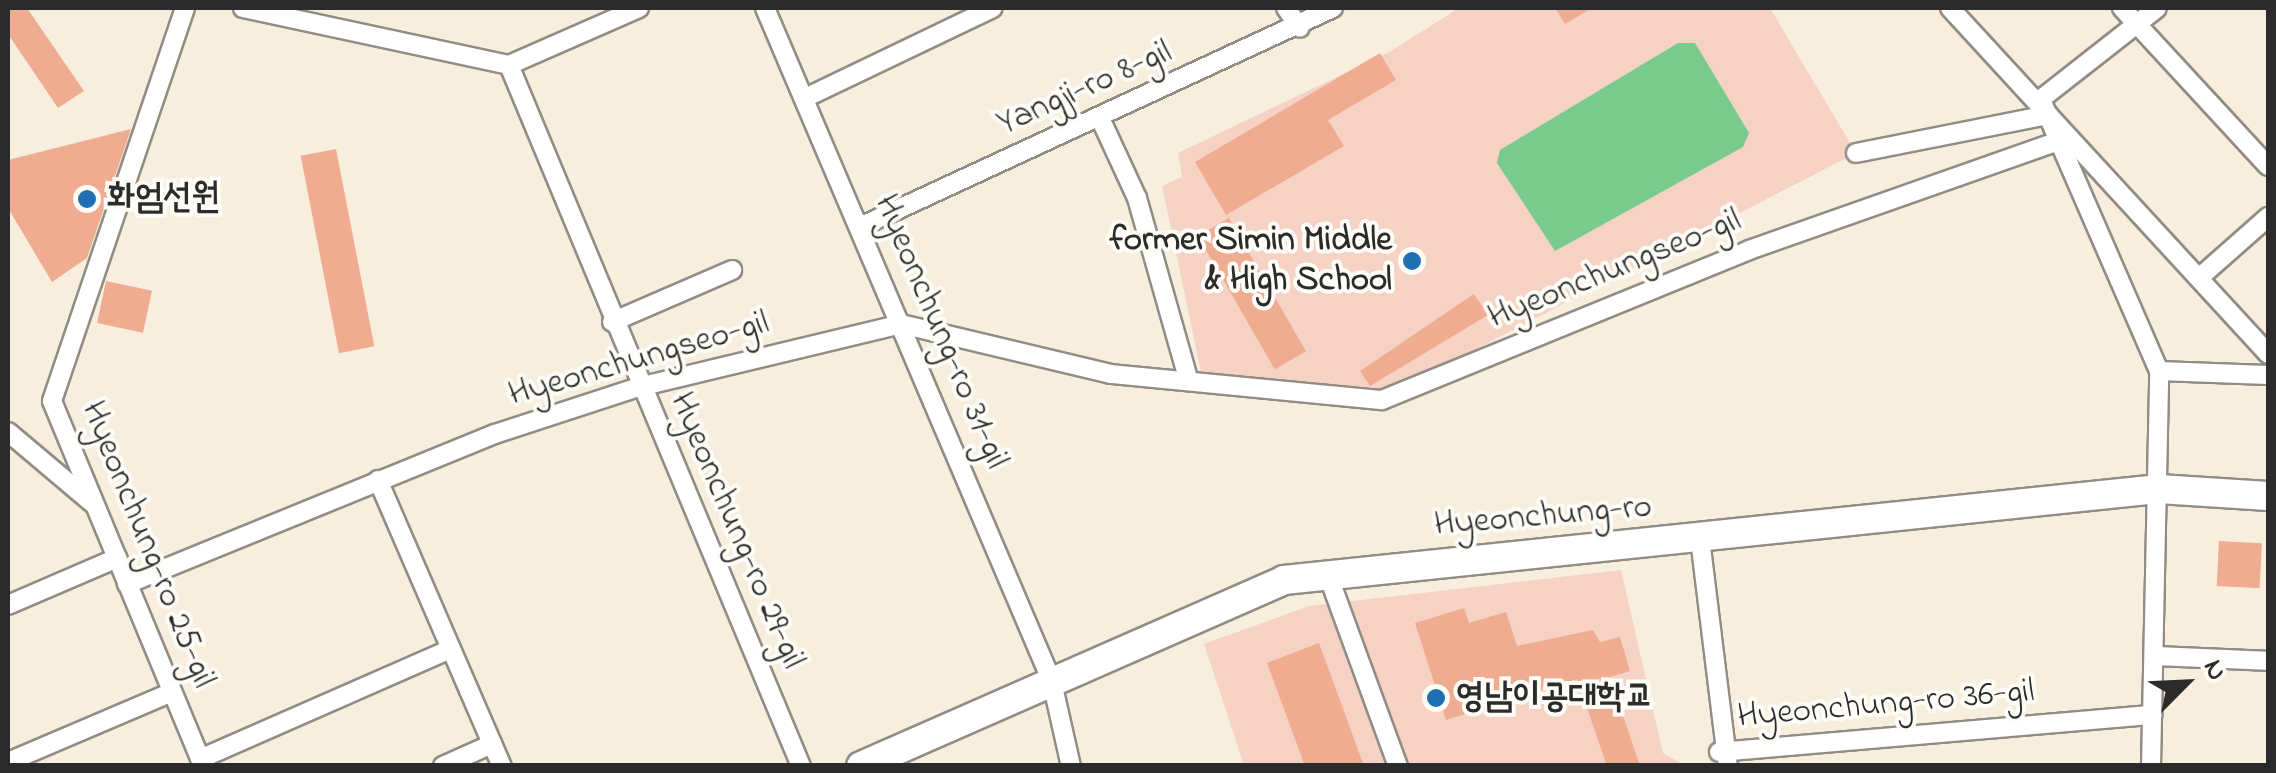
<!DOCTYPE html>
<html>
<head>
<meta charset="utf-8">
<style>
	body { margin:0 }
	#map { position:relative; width:2276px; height:773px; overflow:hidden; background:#f7eedd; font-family:"Indie Flower","Poor Story",sans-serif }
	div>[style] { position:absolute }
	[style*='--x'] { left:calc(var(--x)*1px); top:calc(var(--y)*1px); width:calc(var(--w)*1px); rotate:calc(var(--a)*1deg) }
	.built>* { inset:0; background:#f6d2c4 }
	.green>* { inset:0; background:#79cb8d }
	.building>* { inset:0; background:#efac90; transform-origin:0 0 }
	.roads { filter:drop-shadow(2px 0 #918c84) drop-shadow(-2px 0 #918c84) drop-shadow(0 2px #918c84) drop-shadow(0 -2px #918c84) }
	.street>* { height:18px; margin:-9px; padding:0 9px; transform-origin:9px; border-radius:9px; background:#fff }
	.secondary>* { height:28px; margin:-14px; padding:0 14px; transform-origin:14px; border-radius:14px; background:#fff }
	.dots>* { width:28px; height:28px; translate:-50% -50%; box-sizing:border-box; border:5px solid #fdfcf7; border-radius:50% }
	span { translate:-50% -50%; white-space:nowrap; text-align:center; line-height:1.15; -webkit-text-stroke:8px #fdfcf7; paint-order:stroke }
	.street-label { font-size:35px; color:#2b2b2b }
	.poi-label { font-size:35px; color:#2b2b2b; font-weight:700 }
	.left { translate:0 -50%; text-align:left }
	.right { translate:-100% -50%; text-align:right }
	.frame { position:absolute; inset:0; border:10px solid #2b2b2b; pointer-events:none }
	.north { position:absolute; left:2136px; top:633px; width:100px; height:100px; -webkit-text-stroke:8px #fdfcf7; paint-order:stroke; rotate:66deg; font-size:28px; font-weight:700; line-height:40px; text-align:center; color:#2b2b2b }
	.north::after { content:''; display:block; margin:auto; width:35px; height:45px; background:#2b2b2b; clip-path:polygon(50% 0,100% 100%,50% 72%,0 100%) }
</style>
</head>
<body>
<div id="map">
	<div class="built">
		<div style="clip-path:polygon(1459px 8px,1770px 8px,1856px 153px,1385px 396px,1201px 372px,1162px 186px,1182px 177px,1178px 153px,1391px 51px)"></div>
		<div style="clip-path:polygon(1621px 570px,1663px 753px,1684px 765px,1244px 765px,1204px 644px,1309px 606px)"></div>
	</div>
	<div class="green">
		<div style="clip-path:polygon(1678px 43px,1695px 43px,1749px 133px,1743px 147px,1555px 251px,1497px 163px,1500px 150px)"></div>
	</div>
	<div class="building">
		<div style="clip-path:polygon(8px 8px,27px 8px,84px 91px,58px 108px,8px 34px)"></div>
		<div style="clip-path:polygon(1555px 8px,1592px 8px,1565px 24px)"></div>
		<div style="clip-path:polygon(1380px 53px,1396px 80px,1328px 120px,1344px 146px,1226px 215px,1195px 162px)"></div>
		<div style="clip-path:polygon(131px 129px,87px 258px,52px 282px,8px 208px,8px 160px)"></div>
		<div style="left:336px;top:149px;width:201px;height:36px;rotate:79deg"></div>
		<div style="left:1229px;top:218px;width:154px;height:36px;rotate:60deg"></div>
		<div style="left:106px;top:281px;width:47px;height:43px;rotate:12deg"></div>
		<div style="clip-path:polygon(1474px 294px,1488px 315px,1370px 386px,1360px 371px)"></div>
		<div style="left:2219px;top:541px;width:43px;height:45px;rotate:3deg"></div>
		<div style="clip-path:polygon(1464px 608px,1469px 623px,1506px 612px,1517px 646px,1593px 630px,1600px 642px,1620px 637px,1630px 671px,1610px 677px,1640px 766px,1607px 766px,1577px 679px,1446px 720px,1415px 623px)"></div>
		<div style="clip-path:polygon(1319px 643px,1364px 766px,1305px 766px,1267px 663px)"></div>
	</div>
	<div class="roads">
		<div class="street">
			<div style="--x:185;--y:8;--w:415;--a:108.7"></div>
			<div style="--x:52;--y:401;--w:395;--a:67.5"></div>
			<div style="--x:243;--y:8;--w:272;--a:12.1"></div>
			<div style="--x:509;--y:65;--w:142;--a:-23.7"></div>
			<div style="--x:765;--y:8;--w:733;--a:66.93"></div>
			<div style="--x:1052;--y:682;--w:86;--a:77.3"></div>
			<div style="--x:1286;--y:8;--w:24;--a:55"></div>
			<div style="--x:1950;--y:8;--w:470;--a:47.4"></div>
			<div style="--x:2122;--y:8;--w:215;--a:47.3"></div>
			<div style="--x:509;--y:65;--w:759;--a:67.39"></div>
			<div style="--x:805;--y:98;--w:208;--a:-25.6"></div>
			<div style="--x:1100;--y:118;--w:88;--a:65.2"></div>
			<div style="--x:1137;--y:198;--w:187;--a:74.2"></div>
			<div style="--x:1856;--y:153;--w:196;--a:-11.2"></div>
			<div style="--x:862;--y:226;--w:519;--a:-24.84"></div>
			<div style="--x:2200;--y:277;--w:91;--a:-41.4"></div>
			<div style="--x:612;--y:322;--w:131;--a:-23.4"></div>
			<div style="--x:2159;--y:371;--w:109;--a:2.1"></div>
			<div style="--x:8;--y:432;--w:109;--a:40.1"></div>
			<div style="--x:378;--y:480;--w:312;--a:66.6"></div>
			<div style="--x:1700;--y:539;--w:229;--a:83"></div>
			<div style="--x:1328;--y:575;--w:203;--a:69.9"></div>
			<div style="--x:127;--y:584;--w:397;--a:-22.2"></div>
			<div style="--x:495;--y:434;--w:151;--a:-18.1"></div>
			<div style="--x:639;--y:387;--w:269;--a:-13.5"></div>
			<div style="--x:901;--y:324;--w:216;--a:13.4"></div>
			<div style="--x:1111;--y:374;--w:272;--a:5.5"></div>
			<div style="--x:1382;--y:400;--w:396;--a:-22.2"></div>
			<div style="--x:1749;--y:250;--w:329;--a:-19.4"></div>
			<div style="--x:8;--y:605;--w:119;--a:-23.3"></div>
			<div style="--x:2154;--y:656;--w:114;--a:2.5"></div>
			<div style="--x:1719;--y:752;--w:435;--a:-4.9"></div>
			<div style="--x:200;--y:759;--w:274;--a:-23.7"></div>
			<div style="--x:8;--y:762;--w:178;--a:-23.1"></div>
			<div style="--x:443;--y:766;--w:54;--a:-24.2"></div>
			<div style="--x:2151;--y:766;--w:395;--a:-88.8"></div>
			<div style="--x:2159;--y:371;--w:296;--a:-113.5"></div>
			<div style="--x:2041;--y:99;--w:147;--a:-38.1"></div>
		</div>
		<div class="secondary">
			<div style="--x:861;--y:766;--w:462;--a:-23.7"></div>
			<div style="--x:1284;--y:580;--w:880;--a:-5.94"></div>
			<div style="--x:2159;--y:489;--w:109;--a:3.7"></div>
		</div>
	</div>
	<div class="dots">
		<div style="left:87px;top:199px;background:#1f6fb2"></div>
		<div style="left:1412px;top:261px;background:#1f6fb2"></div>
		<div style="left:1436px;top:698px;background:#1f6fb2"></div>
	</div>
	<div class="street-label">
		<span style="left:1085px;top:89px;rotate:-24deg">Yangji-ro 8-gil</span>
		<span style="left:1615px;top:270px;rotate:-22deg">Hyeonchungseo-gil</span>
		<span style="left:940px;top:332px;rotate:67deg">Hyeonchung-ro 31-gil</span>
		<span style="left:639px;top:360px;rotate:-16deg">Hyeonchungseo-gil</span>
		<span style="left:1543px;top:517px;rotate:-5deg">Hyeonchung-ro</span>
		<span style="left:736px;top:531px;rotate:67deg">Hyeonchung-ro 29-gil</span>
		<span style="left:147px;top:545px;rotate:68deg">Hyeonchung-ro 25-gil</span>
		<span style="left:1886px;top:705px;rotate:-5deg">Hyeonchung-ro 36-gil</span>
	</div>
	<div class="poi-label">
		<span class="left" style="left:107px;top:199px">화엄선원</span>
		<span class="right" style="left:1392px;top:261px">former Simin Middle<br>&amp; High School</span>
		<span class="left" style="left:1456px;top:698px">영남이공대학교</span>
	</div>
	<div class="frame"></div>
	<div class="north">N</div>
</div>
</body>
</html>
